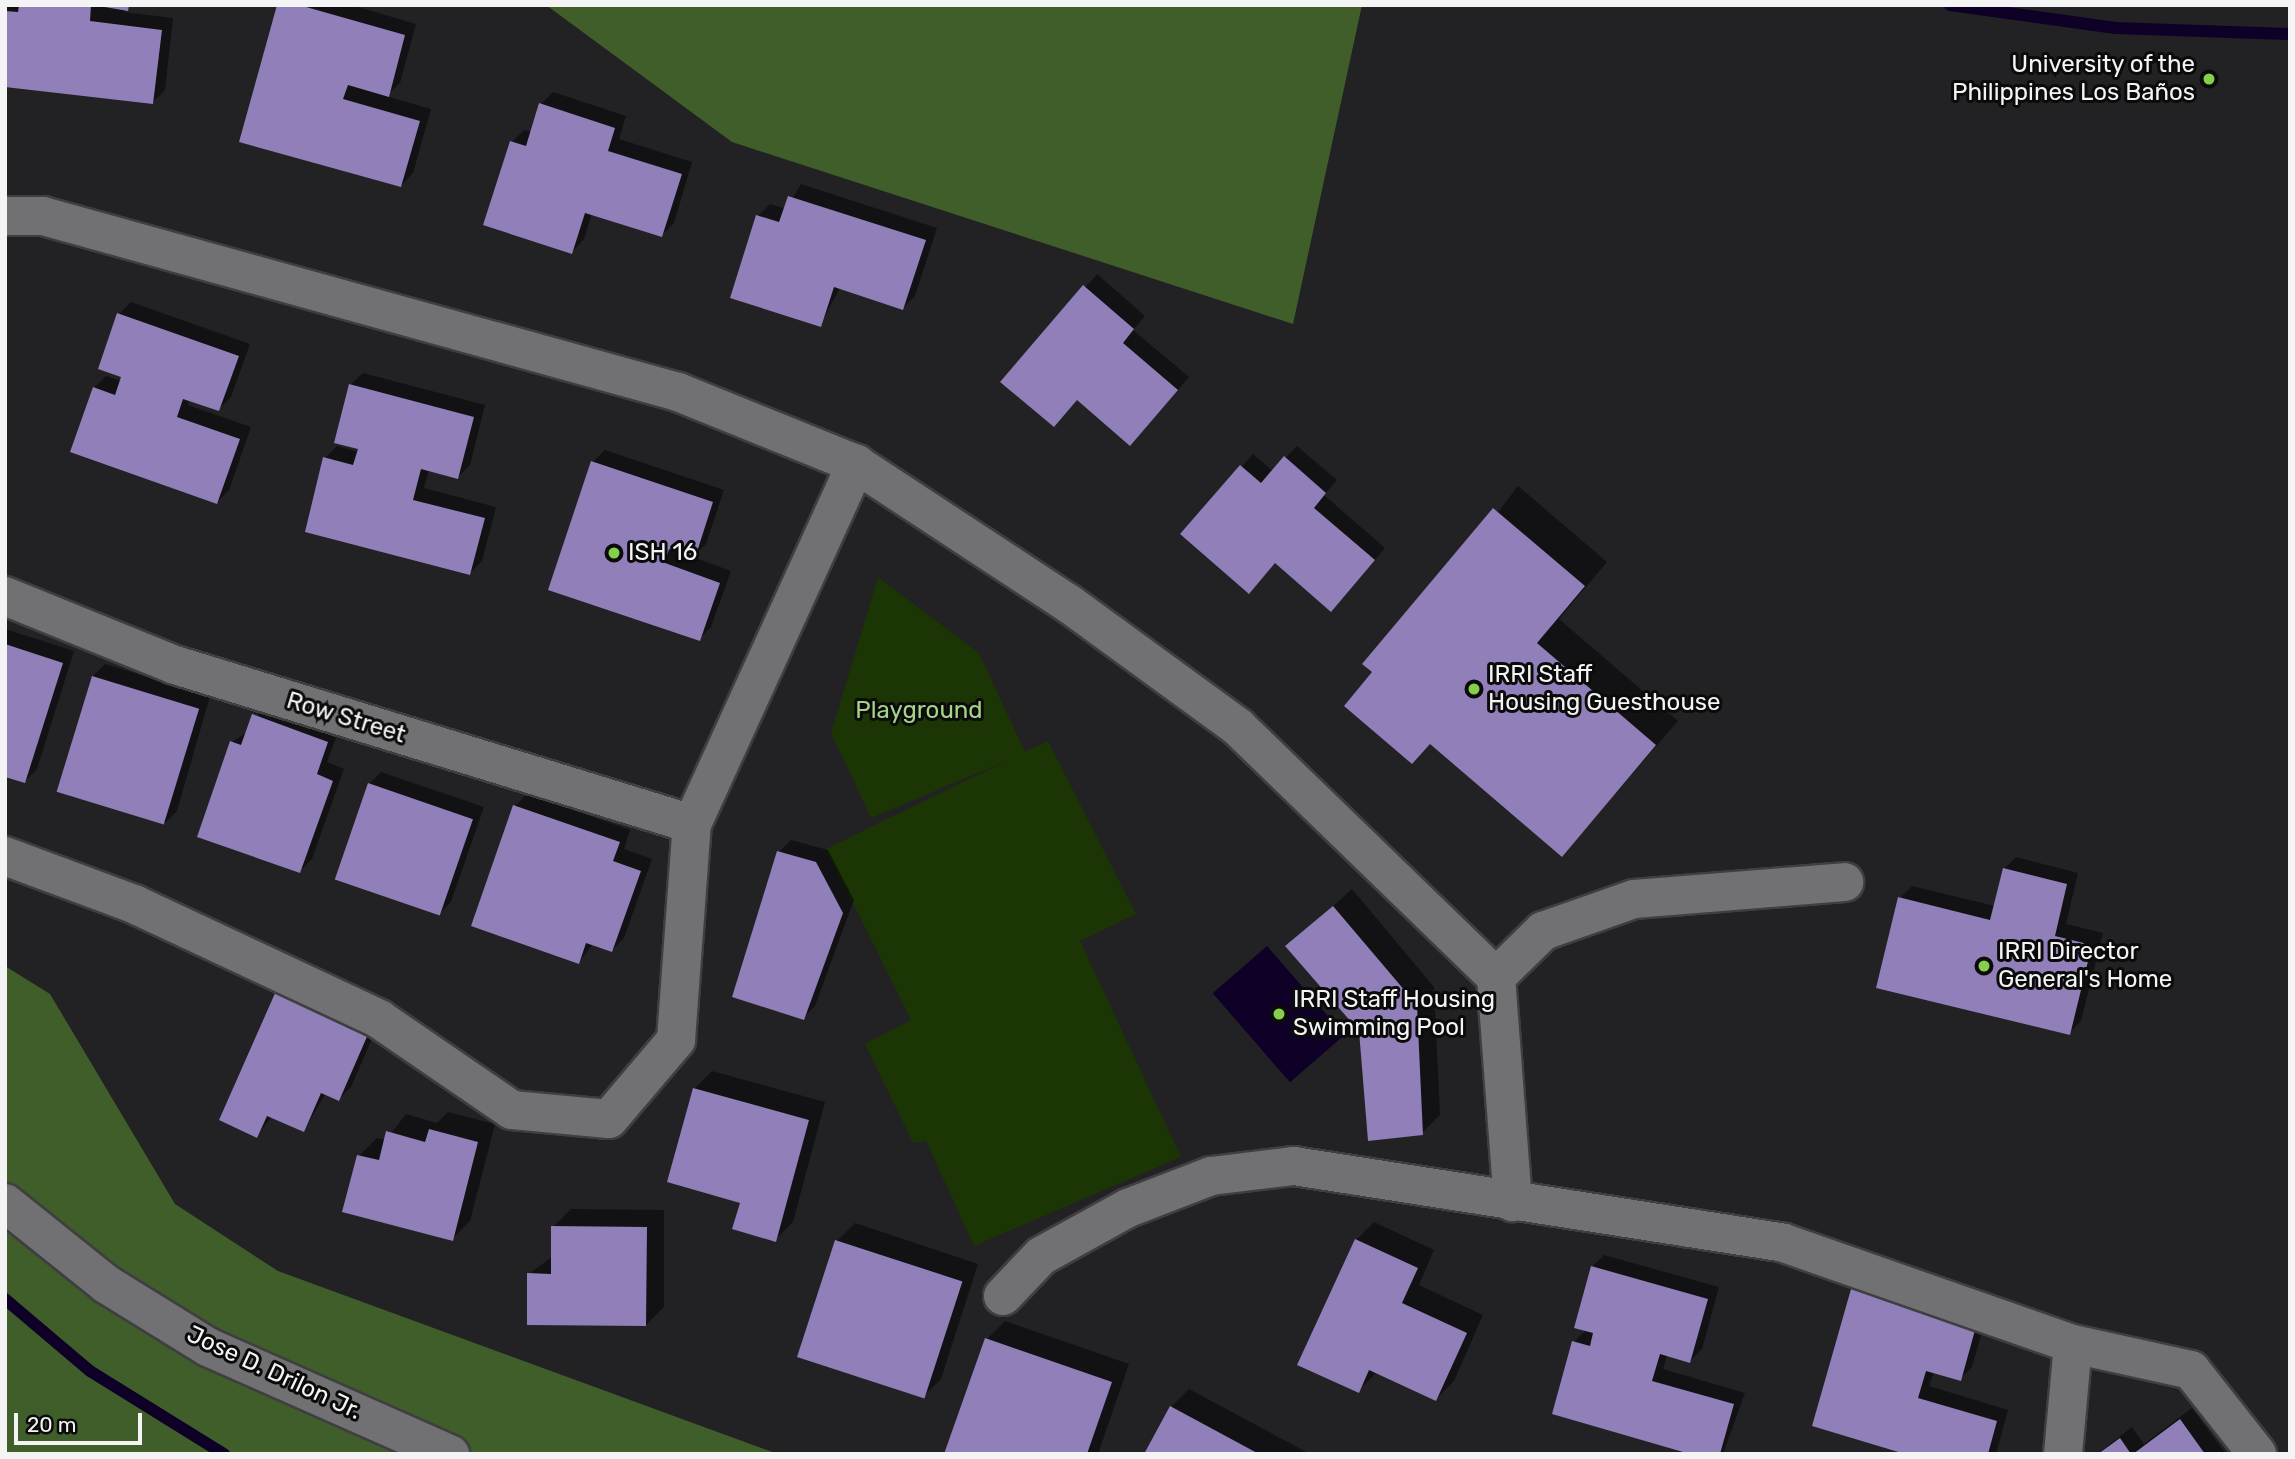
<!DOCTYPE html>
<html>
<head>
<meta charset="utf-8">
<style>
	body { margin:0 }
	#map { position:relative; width:2295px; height:1459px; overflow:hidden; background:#222124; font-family:Rubik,sans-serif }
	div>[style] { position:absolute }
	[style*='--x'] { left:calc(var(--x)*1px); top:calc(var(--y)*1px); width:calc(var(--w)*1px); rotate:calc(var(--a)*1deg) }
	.green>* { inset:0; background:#1c3504 }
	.forest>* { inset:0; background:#405e29 }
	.water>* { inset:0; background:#0f0027; transform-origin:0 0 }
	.shadow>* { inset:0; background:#0007 }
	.stream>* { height:12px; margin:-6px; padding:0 6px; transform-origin:6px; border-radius:6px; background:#0f0027 }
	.building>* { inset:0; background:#907fb8; transform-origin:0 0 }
	.roads { filter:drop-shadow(2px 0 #3f3e40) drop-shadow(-2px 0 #3f3e40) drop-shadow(0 2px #3f3e40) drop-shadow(0 -2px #3f3e40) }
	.street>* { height:38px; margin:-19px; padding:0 19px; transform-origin:19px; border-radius:19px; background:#717073 }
	.dots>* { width:19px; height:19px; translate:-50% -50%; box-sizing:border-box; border:4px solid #0b0b0c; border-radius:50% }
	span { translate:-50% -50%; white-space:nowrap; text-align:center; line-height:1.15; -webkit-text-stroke:6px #0b0b0c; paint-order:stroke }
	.poi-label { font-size:24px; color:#f4f4f5 }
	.right { translate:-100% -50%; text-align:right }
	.left { translate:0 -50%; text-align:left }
	.park-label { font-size:24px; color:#a5d486 }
	.street-label { font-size:24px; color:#f4f4f5 }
	.frame { position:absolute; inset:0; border:7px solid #f4f4f5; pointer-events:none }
	.scale { position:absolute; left:14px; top:1413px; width:128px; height:32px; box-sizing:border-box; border:4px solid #f4f4f5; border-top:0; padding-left:9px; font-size:21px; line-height:24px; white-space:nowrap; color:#f4f4f5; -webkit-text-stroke:5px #0b0b0c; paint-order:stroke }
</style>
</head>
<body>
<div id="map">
	<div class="green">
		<div style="clip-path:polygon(878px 577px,979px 653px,1025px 752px,1048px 741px,1136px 914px,1080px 941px,1181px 1157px,974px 1246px,926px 1141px,913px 1143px,865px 1044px,911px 1020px,826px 849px,1006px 761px,871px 818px,831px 733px)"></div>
	</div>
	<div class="forest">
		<div style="clip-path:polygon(546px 5px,1362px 5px,1293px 324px,732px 142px)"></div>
		<div style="clip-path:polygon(5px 966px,50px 994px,175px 1204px,278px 1271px,778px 1454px,5px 1454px)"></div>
	</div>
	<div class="water">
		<div style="left:1267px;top:946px;width:118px;height:72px;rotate:49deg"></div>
	</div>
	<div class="shadow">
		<div style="clip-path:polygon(5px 5px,131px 5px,124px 12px,173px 18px,165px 90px,153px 102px,5px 85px)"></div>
		<div style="clip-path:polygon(279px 5px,351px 5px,416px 24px,400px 83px,386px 96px,431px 109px,413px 173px,401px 186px)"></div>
		<div style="clip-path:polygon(553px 92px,626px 116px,619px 139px,692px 162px,674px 223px,662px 235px,592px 213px,584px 239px,572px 252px,512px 142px,524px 130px,532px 132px,541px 104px)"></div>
		<div style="clip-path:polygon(801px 184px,937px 228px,915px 296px,903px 308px,840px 288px,820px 325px,758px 216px,770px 204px,786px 209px)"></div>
		<div style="clip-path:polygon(1097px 274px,1145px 316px,1133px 330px,1189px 377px,1142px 431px,1078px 398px,1003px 382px)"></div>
		<div style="clip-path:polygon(131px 302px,250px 344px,231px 397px,219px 409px,190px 399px,188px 405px,251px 427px,229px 490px,217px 502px,94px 388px,106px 376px,122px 381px,119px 314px)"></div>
		<div style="clip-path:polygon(363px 373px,485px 405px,470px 465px,458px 477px,429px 470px,424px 488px,496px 507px,482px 561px,470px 573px,325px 458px,337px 446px,359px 452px,350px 385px)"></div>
		<div style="clip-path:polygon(1297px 446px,1337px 480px,1324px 495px,1385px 548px,1343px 598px,1276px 562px,1183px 534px,1253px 454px,1273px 471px)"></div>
		<div style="clip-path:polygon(605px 450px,724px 490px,706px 544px,693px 557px,731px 571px,711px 627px,699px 639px,593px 462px)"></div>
		<div style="clip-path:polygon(1518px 486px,1607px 562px,1559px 619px,1678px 721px,1562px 854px,1431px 743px,1412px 762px,1375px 672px)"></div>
		<div style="clip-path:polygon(5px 629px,74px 651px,37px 769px,25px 781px,5px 775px)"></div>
		<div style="clip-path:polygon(105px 664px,210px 696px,177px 811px,165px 823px,93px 676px)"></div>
		<div style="clip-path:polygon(266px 703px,339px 730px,327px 762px,344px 769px,312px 859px,300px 871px,232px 742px,248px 732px)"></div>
		<div style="clip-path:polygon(381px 772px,484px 807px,451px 902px,439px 914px,369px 784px)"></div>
		<div style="clip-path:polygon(527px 794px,630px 830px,624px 849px,652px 859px,624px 938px,612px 950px,593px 944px,579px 962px,515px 806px)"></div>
		<div style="clip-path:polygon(791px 840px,828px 850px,854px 900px,815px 1006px,803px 1018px,779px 852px)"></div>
		<div style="clip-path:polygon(2016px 857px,2078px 873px,2066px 924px,2103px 933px,2081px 1021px,2069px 1033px,1900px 898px,1912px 886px,1995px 906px,2004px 869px)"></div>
		<div style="clip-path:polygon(1352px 889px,1434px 987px,1440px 1115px,1422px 1133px,1361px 1030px,1288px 947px)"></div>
		<div style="clip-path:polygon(278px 992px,380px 1020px,351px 1087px,339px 1099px,326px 1093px,304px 1130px,272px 1116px,257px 1136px)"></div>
		<div style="clip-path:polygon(712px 1071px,825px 1102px,793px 1222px,775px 1240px,742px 1201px,694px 1089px)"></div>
		<div style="clip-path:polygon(448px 1112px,495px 1124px,470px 1221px,452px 1239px,359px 1156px,377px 1138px,386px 1140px,406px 1114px,437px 1123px)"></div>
		<div style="clip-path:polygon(571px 1209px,664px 1210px,664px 1307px,646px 1325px,529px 1274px,553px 1256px,553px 1227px)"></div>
		<div style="clip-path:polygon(1374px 1222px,1434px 1250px,1419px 1285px,1483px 1315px,1454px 1381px,1436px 1399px,1377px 1372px,1358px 1391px,1356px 1240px)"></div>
		<div style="clip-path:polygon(855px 1223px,978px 1264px,941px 1379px,923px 1397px,837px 1241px)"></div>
		<div style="clip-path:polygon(1604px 1255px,1719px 1287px,1702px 1349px,1690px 1361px,1667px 1355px,1663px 1369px,1745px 1393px,1723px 1454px,1696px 1454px,1574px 1342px,1586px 1330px,1592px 1267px)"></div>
		<div style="clip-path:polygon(1991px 1300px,1972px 1367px,1960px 1379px,1934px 1372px,1929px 1386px,2008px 1410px,1996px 1454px,1912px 1454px,1814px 1425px)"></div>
		<div style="clip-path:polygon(1005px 1321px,1129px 1364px,1098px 1454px,946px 1454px,987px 1339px)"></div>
		<div style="clip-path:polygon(1189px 1389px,1310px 1454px,1146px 1454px,1171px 1407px)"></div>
		<div style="clip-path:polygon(2192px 1408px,2226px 1454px,2097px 1454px,2132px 1427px,2144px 1444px)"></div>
	</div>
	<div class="stream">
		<div style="--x:1950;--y:5;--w:167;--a:7.9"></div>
		<div style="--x:2115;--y:28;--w:175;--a:2"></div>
		<div style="--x:5;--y:1299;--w:111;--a:40.3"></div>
		<div style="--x:90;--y:1371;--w:158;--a:31.8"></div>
	</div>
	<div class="building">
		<div style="clip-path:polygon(19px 5px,91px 5px,90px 21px,162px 30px,153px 104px,5px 87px,5px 11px,18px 12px)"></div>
		<div style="clip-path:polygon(93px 5px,129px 5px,128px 11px)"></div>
		<div style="clip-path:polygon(277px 5px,299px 5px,405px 35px,389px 97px,348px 85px,343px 99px,420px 121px,401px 187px,239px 142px)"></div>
		<div style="clip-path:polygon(539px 103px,615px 128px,608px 151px,682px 174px,662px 237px,585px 213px,572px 254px,483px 225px,510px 141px,526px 146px)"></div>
		<div style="clip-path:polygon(788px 196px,926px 240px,903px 310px,834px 287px,821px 327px,730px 298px,756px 215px,779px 222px)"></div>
		<div style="clip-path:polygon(1083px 285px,1134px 329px,1123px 343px,1178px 390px,1130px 446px,1077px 400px,1054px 427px,1000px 382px)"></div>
		<div style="clip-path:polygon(117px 313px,239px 356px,219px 411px,183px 399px,177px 417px,240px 439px,217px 504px,70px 452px,93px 387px,115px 395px,121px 377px,98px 369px)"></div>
		<div style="clip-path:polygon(349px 384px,474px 417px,458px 479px,421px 469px,413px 500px,485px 518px,470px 575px,305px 532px,323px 457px,353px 465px,358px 449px,334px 443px)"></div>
		<div style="clip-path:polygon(1284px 456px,1326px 493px,1314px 508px,1375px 560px,1331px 612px,1275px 563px,1249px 594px,1180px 534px,1240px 465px,1261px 483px)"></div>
		<div style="clip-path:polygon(591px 461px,713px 502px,695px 558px,669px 549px,665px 563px,720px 583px,700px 641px,548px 590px)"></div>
		<div style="clip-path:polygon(1493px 508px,1585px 586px,1537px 643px,1656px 745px,1562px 857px,1430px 744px,1412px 764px,1344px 706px,1372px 672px,1362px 664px)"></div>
		<div style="clip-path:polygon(5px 644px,63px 663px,25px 783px,5px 777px)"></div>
		<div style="left:92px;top:676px;width:112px;height:121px;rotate:17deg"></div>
		<div style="clip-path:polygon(252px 714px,328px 742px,317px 774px,333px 781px,300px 873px,197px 837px,230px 741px,241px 745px)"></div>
		<div style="left:368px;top:783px;width:111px;height:102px;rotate:19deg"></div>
		<div style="clip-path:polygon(513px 805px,620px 842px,613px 861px,641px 871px,612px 952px,586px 943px,579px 964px,471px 926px)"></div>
		<div style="clip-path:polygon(777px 851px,816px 862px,843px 913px,804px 1020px,732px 997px)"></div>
		<div style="clip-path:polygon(2003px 868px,2067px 884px,2055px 936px,2092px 945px,2070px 1035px,1876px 988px,1898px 897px,1990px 920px)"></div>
		<div style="clip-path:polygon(1333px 906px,1417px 1005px,1423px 1135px,1368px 1141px,1359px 1031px,1285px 946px)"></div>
		<div style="clip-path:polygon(276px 991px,369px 1032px,339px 1101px,321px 1093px,304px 1132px,267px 1116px,257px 1138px,219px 1120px)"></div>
		<div style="clip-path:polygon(693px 1088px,809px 1120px,776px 1242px,732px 1229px,740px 1203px,667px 1182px)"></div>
		<div style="clip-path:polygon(429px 1129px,478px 1142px,453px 1241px,342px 1212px,357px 1155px,379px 1160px,386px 1131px,425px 1142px)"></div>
		<div style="clip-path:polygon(551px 1226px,647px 1227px,646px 1326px,527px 1325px,527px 1273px,551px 1274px)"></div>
		<div style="clip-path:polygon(1355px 1239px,1418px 1268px,1402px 1303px,1467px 1333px,1436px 1401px,1369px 1370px,1359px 1393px,1297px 1365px)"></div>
		<div style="left:835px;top:1240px;width:134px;height:123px;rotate:18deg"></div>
		<div style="clip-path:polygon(1591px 1266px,1708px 1299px,1690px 1363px,1660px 1354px,1652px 1381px,1734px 1404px,1720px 1454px,1690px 1454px,1552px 1414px,1572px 1341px,1590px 1346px,1593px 1333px,1574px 1328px)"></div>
		<div style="clip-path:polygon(1855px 1275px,1980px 1312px,1961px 1381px,1926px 1371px,1918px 1398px,1997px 1421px,1988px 1454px,1905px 1454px,1812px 1426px)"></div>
		<div style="clip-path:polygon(985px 1338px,1112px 1382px,1087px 1454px,944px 1454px)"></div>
		<div style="clip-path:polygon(1170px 1406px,1259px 1454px,1144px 1454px)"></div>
		<div style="clip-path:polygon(2180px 1419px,2205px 1454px,2133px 1454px)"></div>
		<div style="clip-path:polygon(2120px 1438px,2131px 1454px,2098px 1454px)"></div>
	</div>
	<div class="roads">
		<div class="street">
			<div style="--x:5;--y:216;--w:38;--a:0"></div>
			<div style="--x:43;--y:216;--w:659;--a:15.49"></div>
			<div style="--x:678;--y:392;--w:192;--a:22"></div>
			<div style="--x:856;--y:464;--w:254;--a:33.3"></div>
			<div style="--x:1068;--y:603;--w:210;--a:36.1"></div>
			<div style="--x:1238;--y:727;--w:359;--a:44.1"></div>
			<div style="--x:1496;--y:977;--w:226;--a:85.7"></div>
			<div style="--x:5;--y:596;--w:183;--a:22.1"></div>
			<div style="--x:175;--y:665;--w:541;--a:17.09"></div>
			<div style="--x:5;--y:856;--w:138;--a:20.4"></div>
			<div style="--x:134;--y:904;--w:271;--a:25.1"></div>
			<div style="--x:379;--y:1019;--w:161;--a:34.4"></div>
			<div style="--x:512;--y:1110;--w:97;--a:5.3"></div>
			<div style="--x:609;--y:1119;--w:104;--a:-49.7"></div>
			<div style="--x:676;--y:1040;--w:217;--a:-85.8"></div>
			<div style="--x:692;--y:824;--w:396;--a:-65.5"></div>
			<div style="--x:1496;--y:977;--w:66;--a:-44.4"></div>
			<div style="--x:1543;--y:931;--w:96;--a:-19.4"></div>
			<div style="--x:1634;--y:899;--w:211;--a:-4.6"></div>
			<div style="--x:5;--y:1203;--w:129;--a:38.7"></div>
			<div style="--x:106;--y:1284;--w:120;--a:31.7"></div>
			<div style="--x:208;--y:1347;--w:265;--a:23.9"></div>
			<div style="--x:1003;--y:1296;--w:55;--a:-46.5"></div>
			<div style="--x:1041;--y:1256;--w:99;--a:-28.9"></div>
			<div style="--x:1128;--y:1208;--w:89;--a:-21.1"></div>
			<div style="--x:1211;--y:1176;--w:84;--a:-6.9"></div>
			<div style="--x:1294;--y:1166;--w:496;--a:8.9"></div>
			<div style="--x:1784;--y:1243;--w:306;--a:19.3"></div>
			<div style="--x:2073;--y:1344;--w:121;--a:12.4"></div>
			<div style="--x:2191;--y:1370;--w:107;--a:51.8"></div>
			<div style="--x:2063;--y:1454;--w:110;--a:-84.8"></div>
		</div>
	</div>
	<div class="dots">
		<div style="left:2209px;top:79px;background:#86cf4b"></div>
		<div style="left:614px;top:553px;background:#86cf4b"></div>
		<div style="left:1474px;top:689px;background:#86cf4b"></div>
		<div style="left:1984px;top:966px;background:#86cf4b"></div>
		<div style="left:1279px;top:1014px;background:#86cf4b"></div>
	</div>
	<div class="poi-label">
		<span class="right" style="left:2195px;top:79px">University of the<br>Philippines Los Baños</span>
		<span class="left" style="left:628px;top:553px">ISH 16</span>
		<span class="left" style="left:1488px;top:689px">IRRI Staff<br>Housing Guesthouse</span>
		<span class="left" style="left:1998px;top:966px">IRRI Director<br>General's Home</span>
		<span class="left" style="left:1293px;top:1014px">IRRI Staff Housing<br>Swimming Pool</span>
	</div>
	<div class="park-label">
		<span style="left:919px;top:711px">Playground</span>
	</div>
	<div class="street-label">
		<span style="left:346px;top:718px;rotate:17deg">Row Street</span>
		<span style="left:274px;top:1373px;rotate:25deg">Jose D. Drilon Jr.</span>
	</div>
	<div class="frame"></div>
	<div class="scale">20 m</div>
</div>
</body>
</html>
